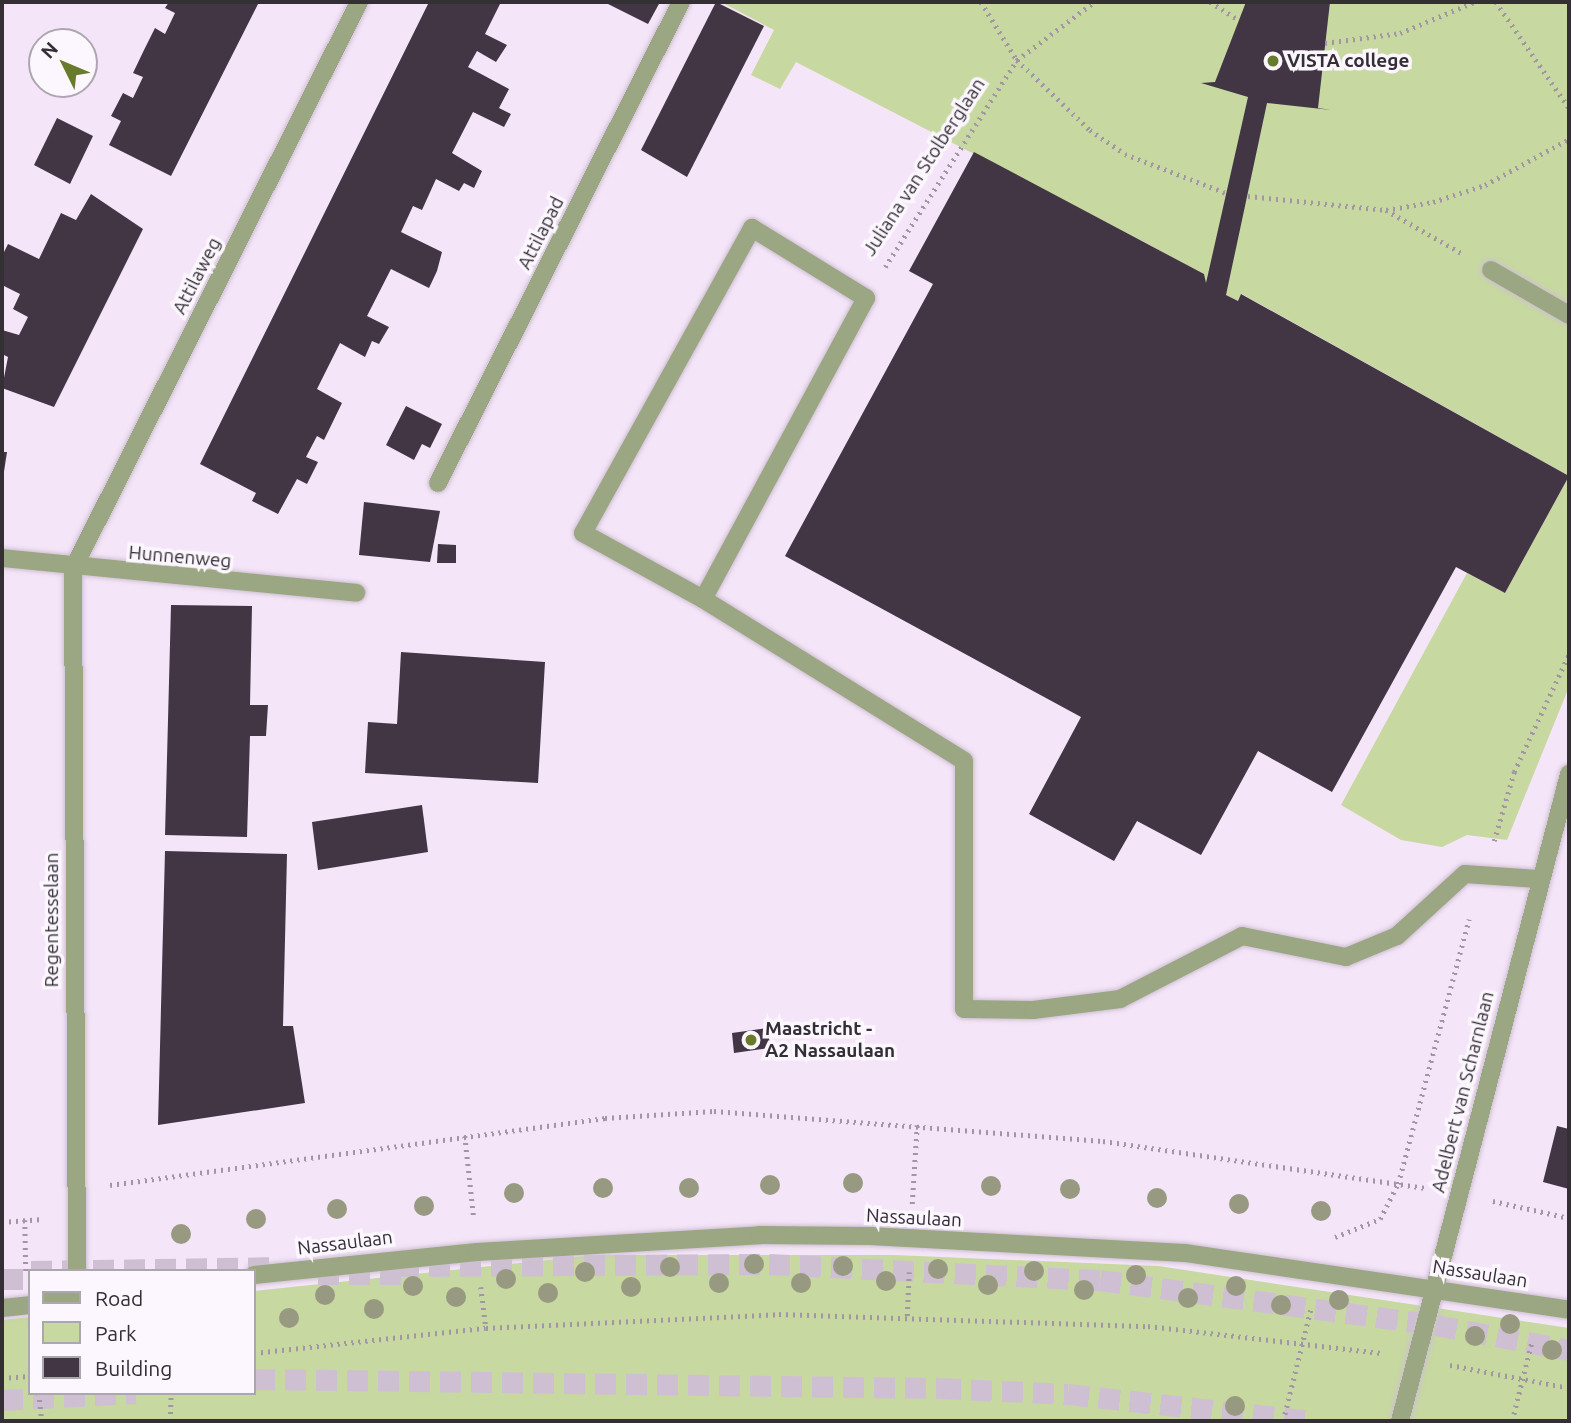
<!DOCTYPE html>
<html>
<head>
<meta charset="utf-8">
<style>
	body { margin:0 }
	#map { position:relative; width:1571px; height:1423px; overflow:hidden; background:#f5e5f9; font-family:Ubuntu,sans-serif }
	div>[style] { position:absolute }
	.green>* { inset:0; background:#c7d8a1 }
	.building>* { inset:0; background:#423645 }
	.highway-tunnel>* { height:21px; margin-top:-10.5px; transform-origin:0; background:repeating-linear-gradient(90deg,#cec0d2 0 21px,transparent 0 31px) }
	.path>* { height:4.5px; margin-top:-2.25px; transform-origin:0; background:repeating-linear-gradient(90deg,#a296a5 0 2px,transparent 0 7px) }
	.roads { filter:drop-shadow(0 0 2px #cec0d2) drop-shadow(0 0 2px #cec0d2) }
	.lane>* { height:18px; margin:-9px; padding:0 9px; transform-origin:9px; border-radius:9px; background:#9ba682 }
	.street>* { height:18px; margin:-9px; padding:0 9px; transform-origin:9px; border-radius:9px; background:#9ba682 }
	.trees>* { width:20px; height:20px; margin:-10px; border-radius:50%; background:#989981 }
	.dots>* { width:19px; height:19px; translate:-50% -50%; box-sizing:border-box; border:4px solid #fcf6fe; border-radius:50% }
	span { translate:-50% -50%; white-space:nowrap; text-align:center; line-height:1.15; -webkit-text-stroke:7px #fcf6fe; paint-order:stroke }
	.poi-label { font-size:19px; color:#342e35; font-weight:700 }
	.left { translate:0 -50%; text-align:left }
	.street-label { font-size:19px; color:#342e35 }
	.frame { position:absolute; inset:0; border:4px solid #342e35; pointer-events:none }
	.legend { position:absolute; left:28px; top:1269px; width:228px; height:126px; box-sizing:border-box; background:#fcf6fe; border:2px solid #aca6ae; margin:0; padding:9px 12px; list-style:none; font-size:21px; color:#342e35 }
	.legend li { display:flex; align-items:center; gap:14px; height:35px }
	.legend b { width:35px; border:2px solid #aca6ae }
	.north { position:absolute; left:28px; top:28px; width:70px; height:70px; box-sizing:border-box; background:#fcf6fe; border:2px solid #aca6ae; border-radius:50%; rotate:313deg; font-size:19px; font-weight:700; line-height:28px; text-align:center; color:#342e35 }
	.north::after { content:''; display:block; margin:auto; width:24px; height:32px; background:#687b2b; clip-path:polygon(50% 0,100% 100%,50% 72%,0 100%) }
</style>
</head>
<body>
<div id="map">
	<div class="green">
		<i style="clip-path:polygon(721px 2px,1569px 2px,1569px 687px,1507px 840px,1467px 835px,1442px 847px,1401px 840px,1341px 805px,1467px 573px,1505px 593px,1569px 476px,1242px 294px,1238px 301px,1226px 295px,1200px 280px,1203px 274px,1148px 244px,796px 62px,780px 89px,751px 75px,774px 30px)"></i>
		<i style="clip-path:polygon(595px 1255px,894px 1255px,1158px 1266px,1569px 1328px,1569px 1421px,2px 1421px,2px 1320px,30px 1317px,30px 1393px,254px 1393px,254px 1291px)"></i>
	</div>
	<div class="building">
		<i style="clip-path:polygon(169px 2px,259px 2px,171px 176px,109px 145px,121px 121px,111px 116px,123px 93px,133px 98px,143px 77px,133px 73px,144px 50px,155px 28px,165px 34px,175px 13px,165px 8px)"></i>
		<i style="clip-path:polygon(429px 2px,501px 2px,485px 34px,507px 45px,496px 62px,477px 51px,468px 67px,509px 89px,499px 108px,511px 114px,504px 127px,473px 112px,452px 153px,482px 171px,474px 188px,464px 183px,459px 191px,436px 179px,422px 210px,413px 206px,401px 232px,442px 252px,437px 271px,429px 288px,391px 269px,367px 316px,389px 327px,379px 344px,372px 341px,365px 357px,340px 343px,317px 389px,342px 403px,324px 440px,317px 436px,306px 457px,318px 462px,307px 484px,297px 479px,278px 514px,252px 501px,256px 493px,200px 464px)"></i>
		<i style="clip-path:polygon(604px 2px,660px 2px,648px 24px)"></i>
		<i style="clip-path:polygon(716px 2px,764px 26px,687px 177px,641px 150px)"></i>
		<i style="clip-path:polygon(1246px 2px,1330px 2px,1318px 108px,1331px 110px,1267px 103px,1226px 295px,1238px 301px,1241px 294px,1569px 476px,1505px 593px,1456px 567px,1332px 792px,1258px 751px,1201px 855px,1137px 821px,1114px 861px,1029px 814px,1081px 717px,785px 556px,933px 284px,909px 271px,974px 152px,1204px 274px,1206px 283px,1248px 97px,1201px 83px,1215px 82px)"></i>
		<i style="clip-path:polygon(57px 118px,93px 136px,70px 184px,34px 165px)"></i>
		<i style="clip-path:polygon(91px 194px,143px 229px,54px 407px,2px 388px,8px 357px,2px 354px,2px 330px,19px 335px,28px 317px,13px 309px,20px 294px,2px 285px,2px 256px,8px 244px,39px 259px,61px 213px,76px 220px)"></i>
		<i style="clip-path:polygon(406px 406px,442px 424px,430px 448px,422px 444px,414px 460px,386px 445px)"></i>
		<i style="clip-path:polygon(2px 452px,7px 452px,3px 478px,2px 478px)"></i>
		<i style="clip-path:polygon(364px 502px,440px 511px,430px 562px,359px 555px)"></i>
		<i style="clip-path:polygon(438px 544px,456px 545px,456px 563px,437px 563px)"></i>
		<i style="clip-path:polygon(171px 605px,252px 606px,250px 705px,268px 705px,266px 736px,250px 736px,247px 837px,165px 835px)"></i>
		<i style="clip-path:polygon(401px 652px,545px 662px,538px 783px,365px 773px,368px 722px,397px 724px)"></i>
		<i style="clip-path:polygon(422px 805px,428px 852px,318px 870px,312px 822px)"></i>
		<i style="clip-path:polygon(165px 851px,287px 854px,283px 1026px,293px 1026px,305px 1103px,158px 1125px)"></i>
		<i style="clip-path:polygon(768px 1028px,770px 1048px,734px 1053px,732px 1033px)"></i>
		<i style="clip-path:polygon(1557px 1126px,1569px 1129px,1569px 1189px,1543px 1182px)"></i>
	</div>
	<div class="highway-tunnel">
		<i style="left:398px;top:1266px;width:371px;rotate:-0.3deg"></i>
		<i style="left:769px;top:1264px;width:331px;rotate:2.8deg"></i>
		<i style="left:1100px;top:1280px;width:339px;rotate:7.6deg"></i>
		<i style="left:1436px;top:1325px;width:135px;rotate:10.6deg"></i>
		<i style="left:31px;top:1271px;width:247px;rotate:-0.9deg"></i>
		<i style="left:318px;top:1274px;width:93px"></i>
		<i style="left:2px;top:1279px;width:28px"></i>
		<i style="left:254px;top:1379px;width:686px;rotate:0.75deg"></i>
		<i style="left:940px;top:1388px;width:128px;rotate:2.7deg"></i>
		<i style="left:1068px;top:1394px;width:247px;rotate:6.3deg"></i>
		<i style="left:2px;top:1400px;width:134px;rotate:-3deg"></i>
	</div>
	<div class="path">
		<i style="left:981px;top:2px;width:68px;rotate:58.2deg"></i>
		<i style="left:1017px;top:60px;width:101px;rotate:43.8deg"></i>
		<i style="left:1090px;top:130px;width:42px;rotate:34.4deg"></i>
		<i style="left:1125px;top:154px;width:108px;rotate:21.1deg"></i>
		<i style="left:1210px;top:2px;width:34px;rotate:32deg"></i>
		<i style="left:1496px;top:2px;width:129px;rotate:55.4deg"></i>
		<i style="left:1325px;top:43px;width:76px;rotate:-7.6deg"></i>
		<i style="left:1400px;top:33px;width:80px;rotate:-22.7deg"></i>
		<i style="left:1248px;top:196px;width:139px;rotate:5.8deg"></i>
		<i style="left:1386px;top:210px;width:48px;rotate:-9.7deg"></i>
		<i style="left:1433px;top:202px;width:55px;rotate:-18.1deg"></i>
		<i style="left:1485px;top:185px;width:96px;rotate:-28.7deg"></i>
		<i style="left:1386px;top:210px;width:89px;rotate:29.7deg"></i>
		<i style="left:885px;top:267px;width:246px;rotate:-57.5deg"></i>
		<i style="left:1017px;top:60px;width:96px;rotate:-37deg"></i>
		<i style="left:1494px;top:841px;width:72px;rotate:-73.8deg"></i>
		<i style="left:1514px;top:772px;width:130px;rotate:-65deg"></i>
		<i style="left:465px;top:1136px;width:83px;rotate:83.8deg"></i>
		<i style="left:110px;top:1185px;width:500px;rotate:-7.7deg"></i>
		<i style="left:605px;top:1118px;width:109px;rotate:-3.7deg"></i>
		<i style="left:714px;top:1111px;width:390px;rotate:4.4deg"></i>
		<i style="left:1103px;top:1141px;width:326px;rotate:8.3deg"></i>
		<i style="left:1493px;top:1201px;width:78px;rotate:12.6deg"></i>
		<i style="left:912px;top:1204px;width:79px;rotate:-86.4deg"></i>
		<i style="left:25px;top:1220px;width:52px;rotate:88.9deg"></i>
		<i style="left:2px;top:1222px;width:41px;rotate:-4.2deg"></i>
		<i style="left:1335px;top:1237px;width:48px;rotate:-21.8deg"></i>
		<i style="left:1380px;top:1219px;width:39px;rotate:-63deg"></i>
		<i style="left:1398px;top:1184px;width:274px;rotate:-75deg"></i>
		<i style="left:481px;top:1287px;width:41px;rotate:83deg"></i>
		<i style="left:907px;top:1316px;width:44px;rotate:-87.4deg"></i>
		<i style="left:254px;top:1353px;width:233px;rotate:-6.2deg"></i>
		<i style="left:486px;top:1328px;width:293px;rotate:-2.7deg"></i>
		<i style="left:779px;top:1314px;width:369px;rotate:1.9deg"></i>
		<i style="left:1148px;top:1326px;width:237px;rotate:6.6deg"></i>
		<i style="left:1450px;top:1365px;width:121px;rotate:10.9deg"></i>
		<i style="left:2px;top:1378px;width:28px;rotate:-4deg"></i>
		<i style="left:39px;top:1393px;width:28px;rotate:84deg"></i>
		<i style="left:170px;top:1421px;width:28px;rotate:-88deg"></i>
		<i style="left:1283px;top:1421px;width:116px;rotate:-76.1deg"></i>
		<i style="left:1512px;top:1421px;width:82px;rotate:-76deg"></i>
	</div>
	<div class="roads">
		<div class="lane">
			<i style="left:438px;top:483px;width:539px;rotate:-63.2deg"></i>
			<i style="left:703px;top:599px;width:137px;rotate:-151.2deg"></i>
			<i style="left:583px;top:533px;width:349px;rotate:-61deg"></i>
			<i style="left:752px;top:228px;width:134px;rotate:31.6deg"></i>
			<i style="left:866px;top:298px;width:342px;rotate:118.4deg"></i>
			<i style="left:703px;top:599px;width:307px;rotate:31.8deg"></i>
			<i style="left:964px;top:761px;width:248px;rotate:90deg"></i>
			<i style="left:964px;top:1009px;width:69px;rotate:0.8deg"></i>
			<i style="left:1033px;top:1010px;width:88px;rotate:-7.2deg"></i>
			<i style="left:1120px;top:999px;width:137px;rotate:-27.3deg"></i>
			<i style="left:1242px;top:936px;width:106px;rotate:11.4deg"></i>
			<i style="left:1346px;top:957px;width:55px;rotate:-22.4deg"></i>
			<i style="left:1397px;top:936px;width:92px;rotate:-42.4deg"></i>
			<i style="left:1465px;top:874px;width:73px;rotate:3.9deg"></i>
		</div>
		<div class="street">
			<i style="left:1491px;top:270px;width:90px;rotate:30deg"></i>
			<i style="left:2px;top:558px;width:356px;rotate:5.6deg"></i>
			<i style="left:77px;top:1271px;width:702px;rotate:-90.33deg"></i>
			<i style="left:73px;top:569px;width:635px;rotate:-63.23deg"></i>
			<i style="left:254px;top:1275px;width:224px;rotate:-5.9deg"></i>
			<i style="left:477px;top:1252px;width:284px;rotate:-3.4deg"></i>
			<i style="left:760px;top:1235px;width:110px;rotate:0.5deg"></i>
			<i style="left:870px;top:1236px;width:315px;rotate:3.1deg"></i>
			<i style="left:1185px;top:1253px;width:388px;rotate:8.4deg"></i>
			<i style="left:2px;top:1308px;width:28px;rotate:-6deg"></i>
			<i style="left:1400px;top:1421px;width:669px;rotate:-75.36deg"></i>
		</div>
	</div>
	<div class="trees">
		<i style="left:853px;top:1183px"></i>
		<i style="left:770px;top:1185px"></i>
		<i style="left:991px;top:1186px"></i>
		<i style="left:603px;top:1188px"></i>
		<i style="left:689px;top:1188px"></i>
		<i style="left:1070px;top:1189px"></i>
		<i style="left:514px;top:1193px"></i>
		<i style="left:1157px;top:1198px"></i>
		<i style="left:1239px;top:1204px"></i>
		<i style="left:424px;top:1206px"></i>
		<i style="left:337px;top:1209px"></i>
		<i style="left:1321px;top:1211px"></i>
		<i style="left:256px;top:1219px"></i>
		<i style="left:181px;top:1234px"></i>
		<i style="left:754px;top:1264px"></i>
		<i style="left:843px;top:1266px"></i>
		<i style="left:670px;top:1267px"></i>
		<i style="left:938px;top:1269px"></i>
		<i style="left:1034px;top:1271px"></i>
		<i style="left:585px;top:1272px"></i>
		<i style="left:1136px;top:1275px"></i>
		<i style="left:506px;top:1279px"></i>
		<i style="left:886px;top:1281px"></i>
		<i style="left:719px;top:1283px"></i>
		<i style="left:801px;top:1283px"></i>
		<i style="left:988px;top:1285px"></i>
		<i style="left:413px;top:1286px"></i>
		<i style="left:1236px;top:1286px"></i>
		<i style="left:631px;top:1287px"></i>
		<i style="left:1084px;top:1290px"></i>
		<i style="left:548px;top:1293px"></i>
		<i style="left:325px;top:1295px"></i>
		<i style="left:456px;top:1297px"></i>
		<i style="left:1188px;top:1298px"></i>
		<i style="left:1339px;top:1300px"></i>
		<i style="left:1281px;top:1305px"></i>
		<i style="left:374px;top:1309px"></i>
		<i style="left:289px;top:1318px"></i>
		<i style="left:1510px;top:1324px"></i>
		<i style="left:1475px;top:1336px"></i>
		<i style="left:1552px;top:1350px"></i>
		<i style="left:1235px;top:1406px"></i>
	</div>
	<div class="dots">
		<i style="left:1273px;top:61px;background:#687b2b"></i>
		<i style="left:751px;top:1040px;background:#687b2b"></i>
	</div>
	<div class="poi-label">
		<span class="left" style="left:1287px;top:61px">VISTA college</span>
		<span class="left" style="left:765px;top:1040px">Maastricht -<br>A2 Nassaulaan</span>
	</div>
	<div class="street-label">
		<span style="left:924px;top:167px;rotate:-57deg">Juliana van Stolberglaan</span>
		<span style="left:541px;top:233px;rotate:-63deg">Attilapad</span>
		<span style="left:197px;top:276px;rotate:-63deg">Attilaweg</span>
		<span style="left:180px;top:557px;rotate:5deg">Hunnenweg</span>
		<span style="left:52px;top:920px;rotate:-90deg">Regentesselaan</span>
		<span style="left:1463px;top:1092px;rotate:-76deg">Adelbert van Scharnlaan</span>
		<span style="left:914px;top:1218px;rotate:3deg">Nassaulaan</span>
		<span style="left:345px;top:1243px;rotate:-7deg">Nassaulaan</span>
		<span style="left:1480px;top:1274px;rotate:9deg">Nassaulaan</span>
	</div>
	<div class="frame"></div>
	<ul class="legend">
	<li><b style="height:9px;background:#9ba682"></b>Road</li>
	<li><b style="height:19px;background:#c7d8a1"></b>Park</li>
	<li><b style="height:19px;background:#423645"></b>Building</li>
	</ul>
	<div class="north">N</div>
</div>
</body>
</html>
